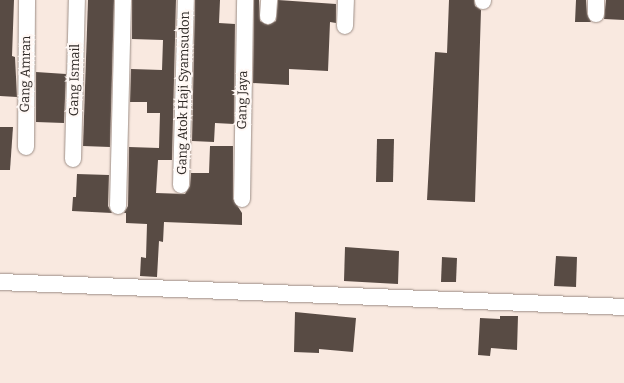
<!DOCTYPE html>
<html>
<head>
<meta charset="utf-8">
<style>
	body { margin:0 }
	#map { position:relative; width:624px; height:383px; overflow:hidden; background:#f9e9e0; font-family:Bitter,serif }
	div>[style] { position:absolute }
	.building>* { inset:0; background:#584b44 }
	.roads { filter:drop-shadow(0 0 1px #9d8e86) drop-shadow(0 0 1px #9d8e86) }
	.minor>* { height:16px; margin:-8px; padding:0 8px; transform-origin:8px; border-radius:8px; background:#fff }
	span { translate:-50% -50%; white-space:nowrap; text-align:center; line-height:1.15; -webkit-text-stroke:4px #fff8f5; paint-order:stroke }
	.street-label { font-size:13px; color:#2f2926 }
</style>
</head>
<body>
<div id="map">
	<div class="building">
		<i style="clip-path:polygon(0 0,14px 0,12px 56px,15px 57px,17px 97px,0 96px)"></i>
		<i style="clip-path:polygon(88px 0,114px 0,110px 147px,83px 146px)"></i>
		<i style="clip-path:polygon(132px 0,176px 0,172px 160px,158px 160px,156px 193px,185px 194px,190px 186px,191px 173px,209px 173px,210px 146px,233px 146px,233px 199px,242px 213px,242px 225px,164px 222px,163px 242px,159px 241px,157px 277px,140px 276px,141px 257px,146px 258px,147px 224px,126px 223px,126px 213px,124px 213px,128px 206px,129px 147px,159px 148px,160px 113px,147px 113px,147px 102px,130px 102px,131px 69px,162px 70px,163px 40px,132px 39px)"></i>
		<i style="clip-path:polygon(195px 0,220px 0,219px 23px,235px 24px,234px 124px,215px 123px,214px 142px,192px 141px)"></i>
		<i style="clip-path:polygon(254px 0,259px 0,260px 21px,268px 25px,276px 21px,278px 0,336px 4px,336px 23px,330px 22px,328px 71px,289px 69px,289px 85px,253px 83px)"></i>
		<i style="clip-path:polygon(449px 0,474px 0,475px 6px,481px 10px,475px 202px,427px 200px,435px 52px,447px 53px)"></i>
		<i style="clip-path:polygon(576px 0,586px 0,587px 14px,591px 22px,575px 22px)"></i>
		<i style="clip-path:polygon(606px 0,624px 0,624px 20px,604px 19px)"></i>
		<i style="clip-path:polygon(36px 72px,66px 74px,64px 123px,36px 122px)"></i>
		<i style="clip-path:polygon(0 127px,13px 127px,10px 170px,0 170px)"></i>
		<i style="clip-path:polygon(377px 139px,394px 139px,393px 182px,376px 182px)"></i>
		<i style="clip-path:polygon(77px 174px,109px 175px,108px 206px,112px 213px,72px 211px,73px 197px,76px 197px)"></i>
		<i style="clip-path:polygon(345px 247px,399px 251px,398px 284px,344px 281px)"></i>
		<i style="clip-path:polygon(556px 256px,577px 257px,576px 287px,554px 286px)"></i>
		<i style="clip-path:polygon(442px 257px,457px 258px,456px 282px,441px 282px)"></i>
		<i style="clip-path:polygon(295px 312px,356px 318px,353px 352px,319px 349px,319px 353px,294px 352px)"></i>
		<i style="clip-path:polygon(500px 316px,518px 316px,517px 350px,491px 348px,490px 356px,478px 355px,480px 318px,500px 319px)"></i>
	</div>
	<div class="roads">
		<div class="minor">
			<i style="left:483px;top:1px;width:1px;rotate:-90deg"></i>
			<i style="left:596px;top:14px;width:14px;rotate:-90deg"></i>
			<i style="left:268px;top:16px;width:16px;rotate:-86deg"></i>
			<i style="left:345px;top:26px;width:26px;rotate:-88deg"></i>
			<i style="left:26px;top:147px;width:147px;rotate:-89.6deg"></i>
			<i style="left:73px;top:159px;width:159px;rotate:-88.6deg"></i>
			<i style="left:181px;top:185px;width:185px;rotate:-88.5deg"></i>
			<i style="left:242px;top:199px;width:199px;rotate:-89.1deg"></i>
			<i style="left:118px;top:206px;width:206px;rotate:-88.6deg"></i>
			<i style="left:0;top:282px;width:625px;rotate:2.29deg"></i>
		</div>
	</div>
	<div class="street-label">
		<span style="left:26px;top:74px;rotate:-89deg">Gang Amran</span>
		<span style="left:75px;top:80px;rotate:-89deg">Gang Ismail</span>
		<span style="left:184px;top:93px;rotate:-89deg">Gang Atok Haji Syamsudon</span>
		<span style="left:243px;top:100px;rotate:-89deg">Gang Jaya</span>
	</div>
</div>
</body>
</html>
